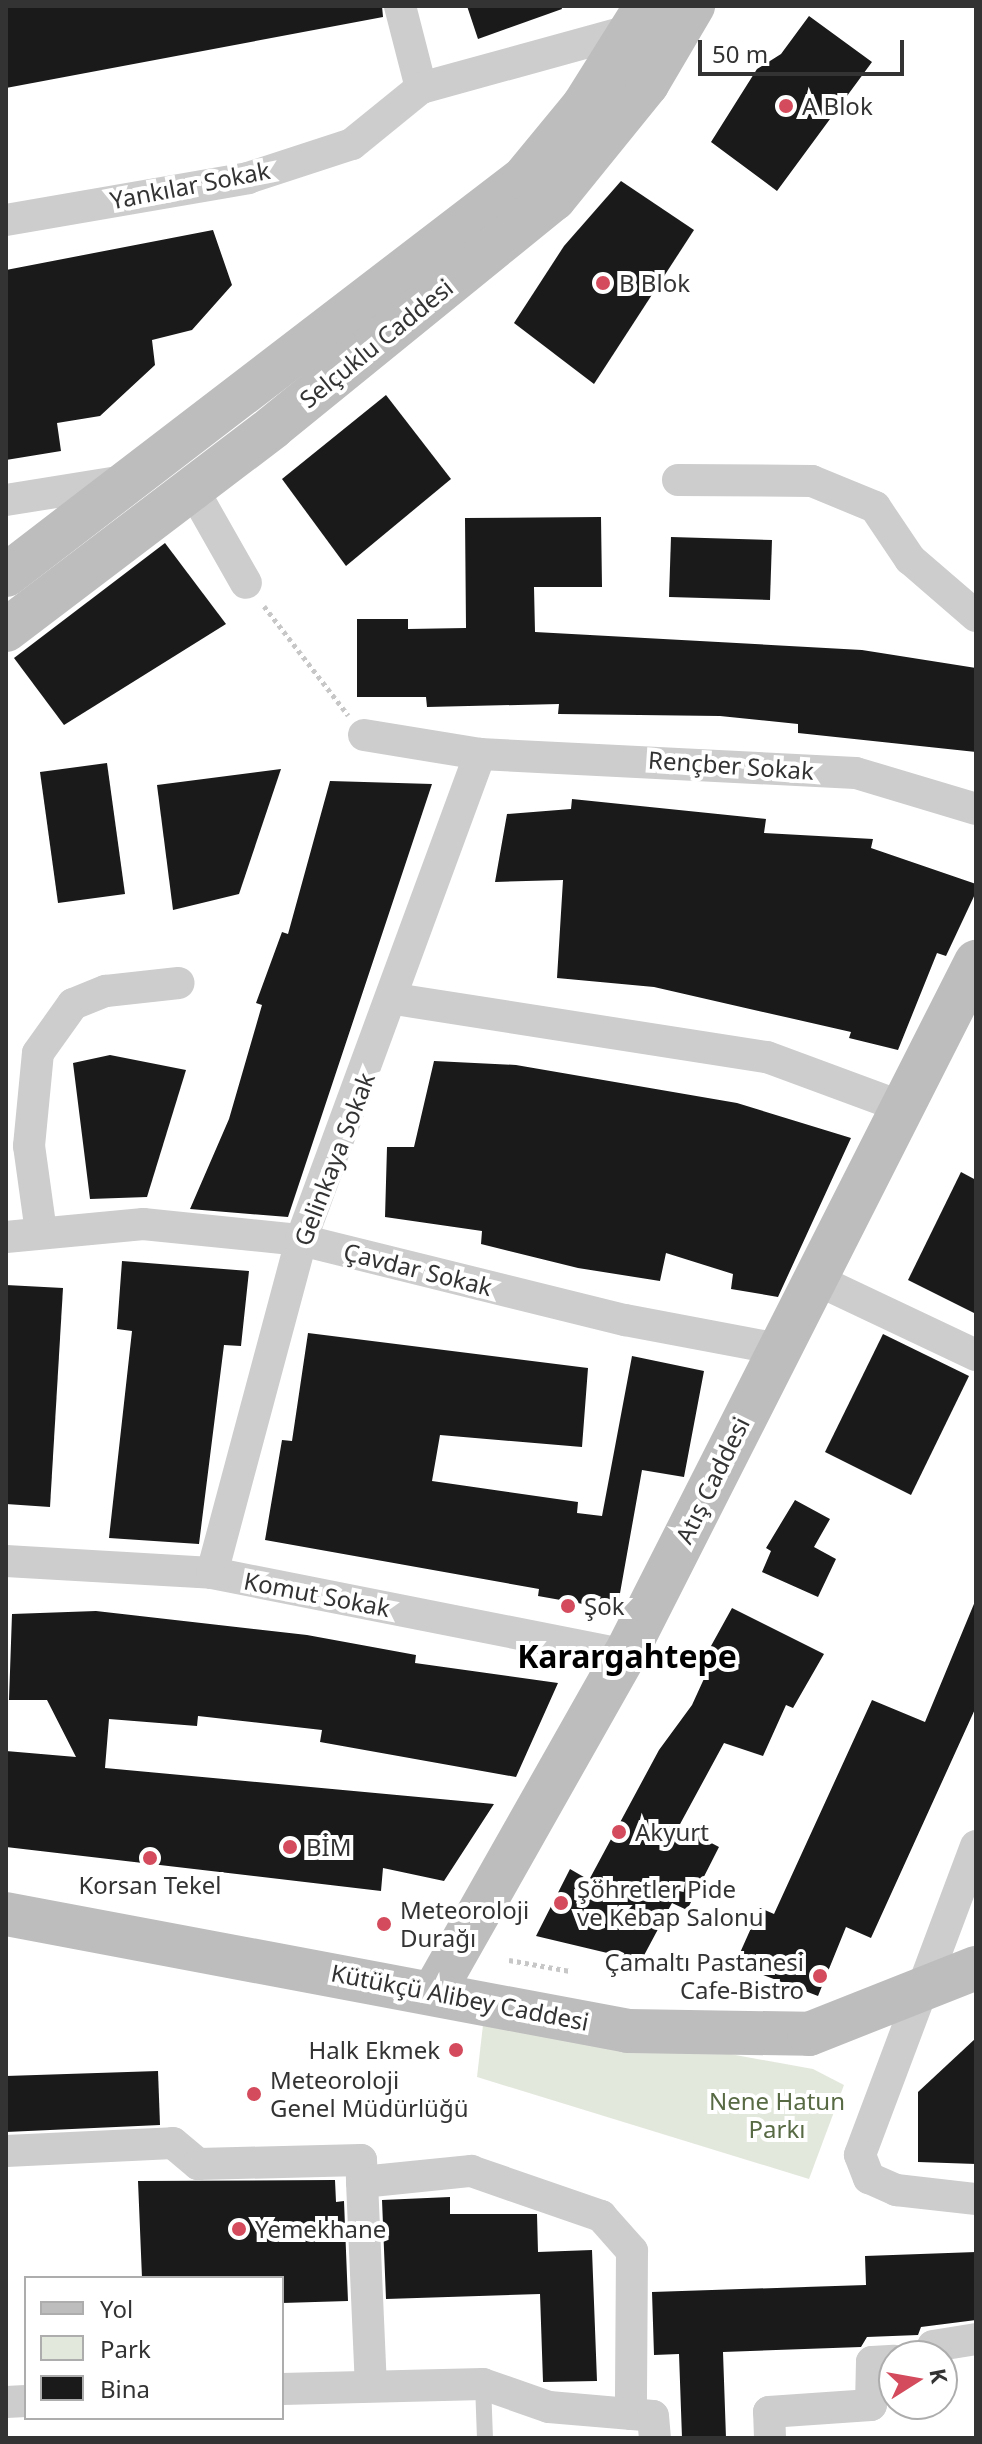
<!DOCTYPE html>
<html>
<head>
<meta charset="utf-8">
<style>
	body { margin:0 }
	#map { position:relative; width:982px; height:2444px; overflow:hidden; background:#fff; font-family:"Noto Sans",sans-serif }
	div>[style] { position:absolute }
	.green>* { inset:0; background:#e3e8dd }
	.building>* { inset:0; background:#1a1a1a }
	.path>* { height:5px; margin-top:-2.5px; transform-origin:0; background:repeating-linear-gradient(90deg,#c7c7c7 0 4px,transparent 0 8px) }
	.lane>* { height:16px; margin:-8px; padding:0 8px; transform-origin:8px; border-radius:8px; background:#cdcdcd }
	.street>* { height:32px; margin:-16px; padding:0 16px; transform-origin:16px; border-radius:16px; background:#cdcdcd }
	.secondary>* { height:44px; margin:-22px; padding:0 22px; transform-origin:22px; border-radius:22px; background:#bdbdbd }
	.dots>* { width:22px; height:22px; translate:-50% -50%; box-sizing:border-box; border:4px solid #fff; border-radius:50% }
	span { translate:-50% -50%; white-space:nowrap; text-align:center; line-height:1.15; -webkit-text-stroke:8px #fff; paint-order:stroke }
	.poi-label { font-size:24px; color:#333 }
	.left { translate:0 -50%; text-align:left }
	.right { translate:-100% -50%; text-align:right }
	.street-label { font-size:24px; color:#333 }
	.park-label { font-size:24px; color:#586a44 }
	.district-label { font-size:32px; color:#000; font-weight:700 }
	.frame { position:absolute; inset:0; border:8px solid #333; pointer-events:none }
	.legend { position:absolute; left:24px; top:2276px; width:260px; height:144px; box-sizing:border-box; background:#fff; border:2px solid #adadad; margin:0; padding:10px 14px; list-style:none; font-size:24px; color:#333 }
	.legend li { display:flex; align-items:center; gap:16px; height:40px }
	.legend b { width:40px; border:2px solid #adadad }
	.north { position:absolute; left:878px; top:2340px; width:80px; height:80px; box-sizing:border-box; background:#fff; border:2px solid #adadad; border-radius:50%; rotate:79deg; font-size:22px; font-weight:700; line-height:32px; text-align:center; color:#333 }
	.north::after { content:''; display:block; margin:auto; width:28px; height:36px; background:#d34b5c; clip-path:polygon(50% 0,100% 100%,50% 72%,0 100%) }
	.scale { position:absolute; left:698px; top:40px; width:206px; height:36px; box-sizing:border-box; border:4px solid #333; border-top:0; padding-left:10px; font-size:24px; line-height:28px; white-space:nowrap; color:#333; -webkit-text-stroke:6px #fff; paint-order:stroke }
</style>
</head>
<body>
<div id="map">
	<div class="green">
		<i style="clip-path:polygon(483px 2025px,719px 2052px,813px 2069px,844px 2085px,809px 2179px,477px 2077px)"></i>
	</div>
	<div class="building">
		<i style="clip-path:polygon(6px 6px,382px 6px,383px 17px,6px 88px)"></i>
		<i style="clip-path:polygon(467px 6px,561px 6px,562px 9px,478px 39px)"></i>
		<i style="clip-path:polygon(809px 16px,872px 62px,777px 191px,711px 142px,757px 69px,781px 54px)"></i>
		<i style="clip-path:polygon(621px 181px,694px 230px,594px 384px,514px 323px,564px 246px)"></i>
		<i style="clip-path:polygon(213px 230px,232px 285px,192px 330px,152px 340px,155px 365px,100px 416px,57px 423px,61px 451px,6px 460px,6px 270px)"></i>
		<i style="clip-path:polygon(386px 395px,451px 479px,346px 566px,282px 479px)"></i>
		<i style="clip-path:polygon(601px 517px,602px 587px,534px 587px,535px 632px,862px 650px,976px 668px,976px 752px,798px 733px,798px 724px,720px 716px,558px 714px,559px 704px,427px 707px,426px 697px,357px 697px,357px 619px,408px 619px,408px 629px,466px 628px,465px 518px)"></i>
		<i style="clip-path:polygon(671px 537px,772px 540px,770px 600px,669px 597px)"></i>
		<i style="clip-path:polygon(165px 543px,226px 624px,64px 725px,14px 658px)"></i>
		<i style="clip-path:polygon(107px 763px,125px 894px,58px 903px,40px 772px)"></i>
		<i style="clip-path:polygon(281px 769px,239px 894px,173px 910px,157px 785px)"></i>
		<i style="clip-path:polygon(330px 781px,432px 784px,288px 1217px,190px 1209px,229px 1119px,262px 1005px,256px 1003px,282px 932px,288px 934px)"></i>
		<i style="clip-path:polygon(572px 799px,766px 819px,764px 833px,873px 839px,871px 848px,976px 884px,976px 892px,946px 956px,937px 953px,898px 1050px,849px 1038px,851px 1032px,654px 987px,557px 978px,563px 880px,495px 882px,507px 814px,571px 809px)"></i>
		<i style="clip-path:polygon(110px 1055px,186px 1070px,147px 1197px,90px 1199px,73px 1063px)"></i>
		<i style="clip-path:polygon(434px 1061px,516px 1065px,737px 1103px,851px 1138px,778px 1297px,731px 1289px,733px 1274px,666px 1253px,660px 1281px,578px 1268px,481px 1244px,482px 1231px,385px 1217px,387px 1147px,414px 1147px)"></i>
		<i style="clip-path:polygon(961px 1172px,976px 1180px,976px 1314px,908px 1280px)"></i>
		<i style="clip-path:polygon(122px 1261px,249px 1271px,241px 1346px,224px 1345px,199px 1544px,109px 1538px,132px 1331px,117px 1329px)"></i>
		<i style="clip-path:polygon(6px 1285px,63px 1288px,50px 1507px,6px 1504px)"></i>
		<i style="clip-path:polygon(308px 1333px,588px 1368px,582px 1447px,440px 1435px,432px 1481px,578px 1502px,577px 1513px,602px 1516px,632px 1356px,704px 1371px,684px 1477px,642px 1470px,617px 1610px,538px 1596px,539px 1589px,265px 1540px,282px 1440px,292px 1441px)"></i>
		<i style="clip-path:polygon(883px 1334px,969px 1376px,911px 1495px,825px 1452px)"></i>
		<i style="clip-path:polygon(795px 1500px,830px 1519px,814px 1547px,836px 1559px,818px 1597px,762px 1572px,771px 1551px,766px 1548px)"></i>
		<i style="clip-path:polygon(976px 1599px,976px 1707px,871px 1938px,846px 1927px,818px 1996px,735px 1964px,760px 1908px,774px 1914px,872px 1700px,925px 1722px)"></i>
		<i style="clip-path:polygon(732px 1608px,824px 1654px,793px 1708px,786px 1705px,763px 1756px,724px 1743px,679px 1826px,719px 1847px,687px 1910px,672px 1903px,641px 1961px,536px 1936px,570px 1869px,589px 1880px,659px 1750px,692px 1705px,713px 1659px,706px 1655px)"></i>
		<i style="clip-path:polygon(96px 1611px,307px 1635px,416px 1655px,415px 1663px,558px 1683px,516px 1777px,320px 1742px,322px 1730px,198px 1716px,197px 1726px,109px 1719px,105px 1768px,494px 1804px,444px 1881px,383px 1868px,381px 1891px,6px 1847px,6px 1751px,76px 1757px,47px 1700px,9px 1700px,12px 1614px)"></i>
		<i style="clip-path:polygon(976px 2038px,976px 2164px,918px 2162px,918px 2092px)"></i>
		<i style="clip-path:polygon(158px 2071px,160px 2125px,6px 2132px,6px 2076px)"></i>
		<i style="clip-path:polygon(335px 2180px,336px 2202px,344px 2201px,348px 2301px,282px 2303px,282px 2278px,142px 2278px,138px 2181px)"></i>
		<i style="clip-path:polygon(450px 2197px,450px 2214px,537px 2214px,538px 2252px,592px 2250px,597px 2381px,543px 2382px,540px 2294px,386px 2299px,382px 2200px)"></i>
		<i style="clip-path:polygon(976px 2252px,976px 2320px,921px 2327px,918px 2335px,867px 2337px,861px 2347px,723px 2352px,726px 2438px,682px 2438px,679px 2354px,654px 2355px,652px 2292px,866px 2285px,865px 2256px)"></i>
	</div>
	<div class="path">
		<i style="left:264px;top:606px;width:138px;rotate:52.4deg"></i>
		<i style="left:509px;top:1960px;width:62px;rotate:10.2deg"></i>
	</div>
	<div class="lane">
		<i style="left:483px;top:2384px;width:54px;rotate:87.9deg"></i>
	</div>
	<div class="street">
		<i style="left:400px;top:6px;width:85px;rotate:75.6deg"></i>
		<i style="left:6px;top:220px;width:246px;rotate:-9.8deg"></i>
		<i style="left:248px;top:178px;width:109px;rotate:-18.1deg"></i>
		<i style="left:352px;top:144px;width:89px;rotate:-39.1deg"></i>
		<i style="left:421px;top:88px;width:219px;rotate:-15.4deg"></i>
		<i style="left:678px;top:480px;width:134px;rotate:0.4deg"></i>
		<i style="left:812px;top:481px;width:68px;rotate:22.4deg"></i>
		<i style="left:875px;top:507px;width:63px;rotate:56.1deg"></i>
		<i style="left:910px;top:559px;width:87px;rotate:40.8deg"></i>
		<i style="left:192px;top:488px;width:109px;rotate:60.4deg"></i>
		<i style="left:6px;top:500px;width:121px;rotate:-9.1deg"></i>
		<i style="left:364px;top:735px;width:118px;rotate:9.3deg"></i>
		<i style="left:480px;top:754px;width:376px;rotate:2.9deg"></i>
		<i style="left:856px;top:773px;width:125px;rotate:16.7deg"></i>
		<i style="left:395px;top:999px;width:376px;rotate:8.9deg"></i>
		<i style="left:767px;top:1057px;width:147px;rotate:20.3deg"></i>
		<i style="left:41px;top:1232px;width:87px;rotate:-97.9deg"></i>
		<i style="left:29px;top:1146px;width:93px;rotate:-84.5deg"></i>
		<i style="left:38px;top:1053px;width:60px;rotate:-54.5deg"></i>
		<i style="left:73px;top:1004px;width:35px;rotate:-22deg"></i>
		<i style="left:106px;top:991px;width:73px;rotate:-6.3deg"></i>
		<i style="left:6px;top:1237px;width:138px;rotate:-5.4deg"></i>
		<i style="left:143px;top:1224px;width:159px;rotate:5.8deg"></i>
		<i style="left:301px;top:1240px;width:334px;rotate:13.9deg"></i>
		<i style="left:625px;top:1320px;width:156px;rotate:10.7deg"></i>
		<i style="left:813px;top:1278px;width:180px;rotate:25.3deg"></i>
		<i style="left:6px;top:1561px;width:206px;rotate:3.3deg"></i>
		<i style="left:212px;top:1573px;width:421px;rotate:11.2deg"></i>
		<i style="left:212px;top:1573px;width:345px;rotate:-75deg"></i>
		<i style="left:301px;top:1240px;width:518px;rotate:-69.78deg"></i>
		<i style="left:976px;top:1846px;width:330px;rotate:110.6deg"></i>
		<i style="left:860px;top:2155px;width:25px;rotate:69deg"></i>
		<i style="left:869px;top:2178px;width:30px;rotate:24deg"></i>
		<i style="left:896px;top:2190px;width:81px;rotate:6.4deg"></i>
		<i style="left:6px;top:2151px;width:167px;rotate:-2.7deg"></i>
		<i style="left:173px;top:2143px;width:33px;rotate:40deg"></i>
		<i style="left:198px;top:2164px;width:163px;rotate:-1.4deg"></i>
		<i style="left:361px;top:2160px;width:22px;rotate:87deg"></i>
		<i style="left:362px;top:2182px;width:110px;rotate:-5.8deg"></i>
		<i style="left:471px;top:2171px;width:138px;rotate:19.1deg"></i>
		<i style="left:601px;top:2216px;width:47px;rotate:48.5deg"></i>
		<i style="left:632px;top:2251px;width:163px;rotate:90.4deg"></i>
		<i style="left:362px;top:2182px;width:203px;rotate:87.5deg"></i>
		<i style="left:931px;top:2356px;width:10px;rotate:-79deg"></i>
		<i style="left:933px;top:2346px;width:44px;rotate:-9.2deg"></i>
		<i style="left:282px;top:2389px;width:201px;rotate:-1.4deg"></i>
		<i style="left:483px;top:2384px;width:70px;rotate:19.2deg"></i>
		<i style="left:549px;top:2407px;width:104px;rotate:4.9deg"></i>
		<i style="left:653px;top:2416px;width:22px;rotate:85deg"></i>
		<i style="left:6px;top:2402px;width:20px;rotate:-3deg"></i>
		<i style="left:770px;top:2438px;width:26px;rotate:-92deg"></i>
		<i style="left:769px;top:2412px;width:102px;rotate:-3.9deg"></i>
		<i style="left:871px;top:2405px;width:43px;rotate:-88.7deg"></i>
		<i style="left:872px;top:2362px;width:22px;rotate:-3deg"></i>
	</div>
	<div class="secondary">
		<i style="left:6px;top:575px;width:653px;rotate:-37.47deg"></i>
		<i style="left:524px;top:178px;width:94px;rotate:-50.6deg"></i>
		<i style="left:584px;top:105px;width:117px;rotate:-57.9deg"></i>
		<i style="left:6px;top:630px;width:335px;rotate:-37.2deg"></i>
		<i style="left:273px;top:427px;width:362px;rotate:-39.1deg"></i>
		<i style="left:554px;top:199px;width:148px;rotate:-51deg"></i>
		<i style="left:647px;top:84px;width:91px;rotate:-59.5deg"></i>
		<i style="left:6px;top:1914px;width:633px;rotate:10.65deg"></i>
		<i style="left:628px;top:2031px;width:181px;rotate:0.9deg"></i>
		<i style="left:809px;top:2034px;width:180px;rotate:-21.6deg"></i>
		<i style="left:434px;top:1992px;width:387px;rotate:-60.5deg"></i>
		<i style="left:625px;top:1655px;width:777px;rotate:-63.14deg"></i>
	</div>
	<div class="dots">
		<i style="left:786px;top:106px;background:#d34b5c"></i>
		<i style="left:603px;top:283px;background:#d34b5c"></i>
		<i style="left:568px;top:1606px;background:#d34b5c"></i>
		<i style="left:619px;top:1832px;background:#d34b5c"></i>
		<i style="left:290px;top:1847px;background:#d34b5c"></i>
		<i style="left:150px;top:1858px;background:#d34b5c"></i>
		<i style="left:561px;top:1903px;background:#d34b5c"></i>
		<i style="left:384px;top:1924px;background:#d34b5c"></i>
		<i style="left:820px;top:1976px;background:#d34b5c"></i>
		<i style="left:456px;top:2050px;background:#d34b5c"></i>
		<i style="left:254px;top:2094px;background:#d34b5c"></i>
		<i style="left:239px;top:2229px;background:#d34b5c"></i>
	</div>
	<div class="poi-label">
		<span class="left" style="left:802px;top:106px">A Blok</span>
		<span class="left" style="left:619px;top:283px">B Blok</span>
		<span class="left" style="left:584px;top:1606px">Şok</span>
		<span class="left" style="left:635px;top:1832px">Akyurt</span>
		<span class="left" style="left:306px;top:1847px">BİM</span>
		<span style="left:150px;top:1885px">Korsan Tekel</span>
		<span class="left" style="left:577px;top:1903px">Şöhretler Pide<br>ve Kebap Salonu</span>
		<span class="left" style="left:400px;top:1924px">Meteoroloji<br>Durağı</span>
		<span class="right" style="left:804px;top:1976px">Çamaltı Pastanesi<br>Cafe-Bistro</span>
		<span class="right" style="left:440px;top:2050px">Halk Ekmek</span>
		<span class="left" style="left:270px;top:2094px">Meteoroloji<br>Genel Müdürlüğü</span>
		<span class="left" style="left:255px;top:2229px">Yemekhane</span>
	</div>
	<div class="street-label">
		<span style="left:190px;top:185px;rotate:-11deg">Yankılar Sokak</span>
		<span style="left:376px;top:343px;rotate:-39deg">Selçuklu Caddesi</span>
		<span style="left:731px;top:765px;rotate:4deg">Rençber Sokak</span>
		<span style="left:334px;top:1159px;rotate:-69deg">Gelinkaya Sokak</span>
		<span style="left:418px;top:1269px;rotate:14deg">Çavdar Sokak</span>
		<span style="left:712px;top:1480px;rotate:-64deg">Atış Caddesi</span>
		<span style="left:317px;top:1594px;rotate:11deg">Komut Sokak</span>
		<span style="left:460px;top:1997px;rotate:11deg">Kütükçü Alibey Caddesi</span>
	</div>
	<div class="park-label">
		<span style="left:777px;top:2115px">Nene Hatun<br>Parkı</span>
	</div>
	<div class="district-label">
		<span style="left:627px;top:1656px">Karargahtepe</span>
	</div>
	<div class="frame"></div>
	<ul class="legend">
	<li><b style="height:10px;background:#bdbdbd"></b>Yol</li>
	<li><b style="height:22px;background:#e3e8dd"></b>Park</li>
	<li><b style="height:22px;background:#1a1a1a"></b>Bina</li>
	</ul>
	<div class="north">K</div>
	<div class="scale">50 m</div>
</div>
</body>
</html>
